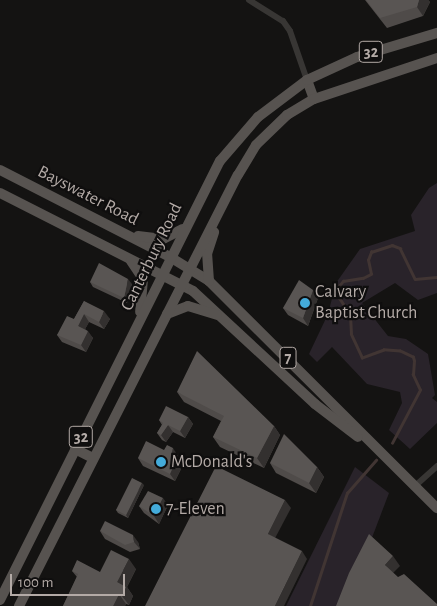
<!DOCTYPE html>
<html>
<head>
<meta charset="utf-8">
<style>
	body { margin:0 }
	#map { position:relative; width:437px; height:606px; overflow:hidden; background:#141312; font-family:"Alegreya Sans",sans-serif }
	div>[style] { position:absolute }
	.green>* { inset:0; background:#29232a }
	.stream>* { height:2.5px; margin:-1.25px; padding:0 1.25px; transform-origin:1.25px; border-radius:1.25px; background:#413533 }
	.minor>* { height:6px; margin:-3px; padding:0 3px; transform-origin:3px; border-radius:3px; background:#383634 }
	.primary>* { height:10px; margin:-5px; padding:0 5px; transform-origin:5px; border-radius:5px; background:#575350 }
	.wall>* { inset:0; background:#4f4b49 }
	.shaded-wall>* { inset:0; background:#33302f }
	.building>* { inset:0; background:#595553 }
	.dots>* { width:14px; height:14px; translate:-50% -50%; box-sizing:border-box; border:2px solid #0f0e0e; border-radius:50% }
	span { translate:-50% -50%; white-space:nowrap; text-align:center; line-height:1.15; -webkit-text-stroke:4.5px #0f0e0e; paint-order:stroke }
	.shield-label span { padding:1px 4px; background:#0f0e0e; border:1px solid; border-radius:4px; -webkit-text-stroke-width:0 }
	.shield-label { font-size:16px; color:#b3aaa6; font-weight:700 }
	.street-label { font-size:18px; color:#b3aaa6 }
	.poi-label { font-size:18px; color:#b3aaa6 }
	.left { translate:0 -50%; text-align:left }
	.scale { position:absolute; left:10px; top:574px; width:115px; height:22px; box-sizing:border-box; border:2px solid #b3aaa6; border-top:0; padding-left:6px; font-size:15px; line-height:18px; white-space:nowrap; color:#b3aaa6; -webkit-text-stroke:4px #0f0e0e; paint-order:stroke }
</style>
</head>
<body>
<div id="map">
	<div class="green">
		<i style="clip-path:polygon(437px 183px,437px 293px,418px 300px,395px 283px,362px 303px,388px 336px,406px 339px,428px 354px,435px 395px,432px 398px,437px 402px,437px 423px,410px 449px,389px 430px,402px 403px,400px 392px,367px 384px,332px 347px,317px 362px,309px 354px,328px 314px,336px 283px,360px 249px,415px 231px,411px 215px,429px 188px)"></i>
		<i style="clip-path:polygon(355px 467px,389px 493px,346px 606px,286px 606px)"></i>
	</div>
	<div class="stream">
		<i style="left:392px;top:443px;width:60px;rotate:-62.2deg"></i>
		<i style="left:420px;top:390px;width:17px;rotate:-115deg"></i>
		<i style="left:413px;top:375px;width:14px;rotate:-86deg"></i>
		<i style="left:414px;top:361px;width:4px;rotate:-104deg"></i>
		<i style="left:413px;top:357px;width:14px;rotate:-155deg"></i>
		<i style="left:400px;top:351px;width:16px;rotate:-176deg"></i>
		<i style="left:384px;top:350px;width:23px;rotate:160deg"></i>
		<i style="left:362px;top:358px;width:26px;rotate:-115deg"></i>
		<i style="left:351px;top:334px;width:19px;rotate:-93deg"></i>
		<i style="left:350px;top:315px;width:20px;rotate:-123deg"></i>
		<i style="left:339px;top:298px;width:11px;rotate:-95deg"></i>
		<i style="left:338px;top:287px;width:8px;rotate:-50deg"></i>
		<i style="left:343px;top:281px;width:20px;rotate:-9deg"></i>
		<i style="left:363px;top:278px;width:9px;rotate:-27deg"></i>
		<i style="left:371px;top:274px;width:14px;rotate:-102deg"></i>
		<i style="left:368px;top:260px;width:9px;rotate:-69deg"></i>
		<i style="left:371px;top:252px;width:22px;rotate:-18deg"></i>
		<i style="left:392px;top:245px;width:9px;rotate:21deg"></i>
		<i style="left:400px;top:248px;width:34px;rotate:64deg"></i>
		<i style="left:415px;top:279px;width:22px;rotate:-5deg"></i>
		<i style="left:310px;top:606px;width:119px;rotate:-71.9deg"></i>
		<i style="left:347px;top:493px;width:44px;rotate:-48.7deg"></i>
	</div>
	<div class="minor">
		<i style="left:249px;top:0;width:40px;rotate:32deg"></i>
		<i style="left:283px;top:21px;width:12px;rotate:55deg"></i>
		<i style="left:290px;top:31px;width:52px;rotate:70.9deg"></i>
		<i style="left:415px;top:486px;width:30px;rotate:-42deg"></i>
	</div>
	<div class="primary">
		<i style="left:307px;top:80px;width:20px;rotate:70deg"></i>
		<i style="left:0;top:170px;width:191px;rotate:27.1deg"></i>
		<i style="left:170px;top:257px;width:46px;rotate:31.6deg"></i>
		<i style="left:209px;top:281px;width:322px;rotate:44.9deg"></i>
		<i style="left:0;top:193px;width:216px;rotate:26.9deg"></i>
		<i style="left:193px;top:291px;width:166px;rotate:42.8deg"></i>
		<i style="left:315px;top:404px;width:54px;rotate:37.5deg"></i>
		<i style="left:138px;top:236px;width:25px;rotate:7deg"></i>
		<i style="left:163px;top:239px;width:22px;rotate:-27deg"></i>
		<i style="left:131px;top:261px;width:22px;rotate:56deg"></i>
		<i style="left:143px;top:279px;width:33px;rotate:95deg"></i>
		<i style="left:209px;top:281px;width:27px;rotate:-94deg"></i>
		<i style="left:207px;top:254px;width:23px;rotate:-72deg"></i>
		<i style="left:167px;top:314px;width:22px;rotate:-21deg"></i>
		<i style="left:188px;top:306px;width:30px;rotate:17deg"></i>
		<i style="left:75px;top:449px;width:20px;rotate:27deg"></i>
		<i style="left:0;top:600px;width:491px;rotate:-63.4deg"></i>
		<i style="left:220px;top:161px;width:58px;rotate:-49.2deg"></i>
		<i style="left:258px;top:117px;width:61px;rotate:-37.1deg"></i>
		<i style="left:307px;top:80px;width:55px;rotate:-24.7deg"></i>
		<i style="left:357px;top:57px;width:84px;rotate:-16.7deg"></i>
		<i style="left:19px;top:606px;width:483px;rotate:-63.1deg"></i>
		<i style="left:238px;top:175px;width:35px;rotate:-59deg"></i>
		<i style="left:256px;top:145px;width:43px;rotate:-44.1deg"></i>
		<i style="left:287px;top:115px;width:31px;rotate:-31deg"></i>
		<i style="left:314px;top:99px;width:130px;rotate:-18.4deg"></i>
	</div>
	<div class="wall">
		<i style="clip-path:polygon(365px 0,428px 0,430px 2px,423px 16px,387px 28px)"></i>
		<i style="clip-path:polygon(90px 282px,132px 284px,127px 303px,93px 287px)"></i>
		<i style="clip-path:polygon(313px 290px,318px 298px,308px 326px,288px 315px,283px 308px)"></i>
		<i style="clip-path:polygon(84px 301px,110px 319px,104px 329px,89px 322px,85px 329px,93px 338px,86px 352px,62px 342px,57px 335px,74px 319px)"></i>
		<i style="clip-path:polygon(177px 392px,274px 426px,280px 435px,264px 468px,220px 447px,213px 437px,221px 421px,184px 402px)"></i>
		<i style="clip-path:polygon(188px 417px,193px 424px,185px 438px,173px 432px,166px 442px,162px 440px,157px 433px,162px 425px,159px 420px)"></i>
		<i style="clip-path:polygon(164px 450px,178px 456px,177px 462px,181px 469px,175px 481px,143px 466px,138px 458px)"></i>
		<i style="clip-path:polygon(270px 463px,317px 467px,324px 477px,316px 493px,276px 473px)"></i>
		<i style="clip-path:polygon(144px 485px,128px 518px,118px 513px,116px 510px)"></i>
		<i style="clip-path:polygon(168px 505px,159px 524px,144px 513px,139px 506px)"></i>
		<i style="clip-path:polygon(100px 531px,138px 542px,140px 549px,130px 552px,105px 539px)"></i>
		<i style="clip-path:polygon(136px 569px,127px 587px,133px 596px,129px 605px,126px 604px,125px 606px,63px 606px,77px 577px,72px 571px,100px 572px)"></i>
	</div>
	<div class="shaded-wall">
		<i style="clip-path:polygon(419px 0,428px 0,430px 2px,423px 16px,417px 7px)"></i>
		<i style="clip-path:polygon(128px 279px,132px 284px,127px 303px,124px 298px)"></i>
		<i style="clip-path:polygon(313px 290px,318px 298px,308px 326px,303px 318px)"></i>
		<i style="clip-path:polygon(104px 311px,110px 319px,104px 329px,99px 322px)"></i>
		<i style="clip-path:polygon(84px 314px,89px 322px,83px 333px,78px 326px)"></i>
		<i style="clip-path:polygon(88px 331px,93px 338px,86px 352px,81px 345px)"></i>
		<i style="clip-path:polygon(188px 417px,193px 424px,185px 438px,180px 431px)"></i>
		<i style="clip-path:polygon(168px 425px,173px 432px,166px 442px,161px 435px)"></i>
		<i style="clip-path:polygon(274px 426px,280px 435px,264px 468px,257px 458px)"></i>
		<i style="clip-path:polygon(173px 448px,178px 456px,177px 462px,181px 469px,175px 481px,170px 474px,171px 459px)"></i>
		<i style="clip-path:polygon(317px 467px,324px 477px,316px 493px,309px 483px)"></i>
		<i style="clip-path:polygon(142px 483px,144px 485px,128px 518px,126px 515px)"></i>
		<i style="clip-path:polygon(163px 498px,168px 505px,159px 524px,154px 516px)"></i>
		<i style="clip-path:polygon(285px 500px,291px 508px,273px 542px,268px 534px)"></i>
		<i style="clip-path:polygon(133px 535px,138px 542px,140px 549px,134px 542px)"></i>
		<i style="clip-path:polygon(302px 551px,307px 559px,284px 606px,275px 606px)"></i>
		<i style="clip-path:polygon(393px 556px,400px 566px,392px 574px,385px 565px)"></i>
		<i style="clip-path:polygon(129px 559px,136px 569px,127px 587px,133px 596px,129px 605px,122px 596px,117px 582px)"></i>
		<i style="clip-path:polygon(119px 594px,126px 604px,125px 606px,113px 606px)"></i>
	</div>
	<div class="building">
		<i style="clip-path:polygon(366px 0,419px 0,417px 7px,380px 18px)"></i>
		<i style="clip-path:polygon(99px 263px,128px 279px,124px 298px,90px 282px)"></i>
		<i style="clip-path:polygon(299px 280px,313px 290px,303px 318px,283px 308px)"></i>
		<i style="clip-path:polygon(84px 301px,104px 311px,99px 322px,84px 314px,78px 326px,88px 331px,81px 345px,57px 335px,67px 316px,74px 319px)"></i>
		<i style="clip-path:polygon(197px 351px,274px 426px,257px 458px,213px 437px,224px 416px,177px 392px)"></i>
		<i style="clip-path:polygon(166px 406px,188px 417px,180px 431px,168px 425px,161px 435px,157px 433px,163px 423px,159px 420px)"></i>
		<i style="clip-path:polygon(284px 434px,317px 467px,309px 483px,270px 463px)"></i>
		<i style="clip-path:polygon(146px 441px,164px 450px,167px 445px,173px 448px,171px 459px,176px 461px,170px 474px,138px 458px)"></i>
		<i style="clip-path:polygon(216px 466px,285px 500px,268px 534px,302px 551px,275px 606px,145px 606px)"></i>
		<i style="clip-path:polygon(132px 478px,142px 483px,126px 515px,116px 510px)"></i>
		<i style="clip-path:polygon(148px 491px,163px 498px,154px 516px,139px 506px)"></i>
		<i style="clip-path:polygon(105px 521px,133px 535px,134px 542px,125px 545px,100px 531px)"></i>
		<i style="clip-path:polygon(369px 534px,393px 556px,385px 565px,398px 577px,404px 574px,437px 604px,437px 606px,336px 606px,349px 573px)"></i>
		<i style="clip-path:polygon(111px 550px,129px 559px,117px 582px,126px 587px,122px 596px,119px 594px,113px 606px,63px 606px,78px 574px,72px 571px,77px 560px,100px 572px)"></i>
	</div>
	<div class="dots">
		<i style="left:305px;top:303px;background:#44abda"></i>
		<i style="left:161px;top:462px;background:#44abda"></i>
		<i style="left:156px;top:509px;background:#44abda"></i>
	</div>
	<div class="shield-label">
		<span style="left:371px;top:52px">32</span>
		<span style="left:288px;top:358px">7</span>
		<span style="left:81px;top:437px">32</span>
	</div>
	<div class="street-label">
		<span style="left:88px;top:196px;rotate:27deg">Bayswater Road</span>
		<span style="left:152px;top:257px;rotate:-64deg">Canterbury Road</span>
	</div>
	<div class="poi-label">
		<span class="left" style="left:315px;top:303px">Calvary<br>Baptist Church</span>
		<span class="left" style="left:171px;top:462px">McDonald's</span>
		<span class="left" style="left:166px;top:509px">7-Eleven</span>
	</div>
	<div class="scale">100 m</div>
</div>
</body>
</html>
